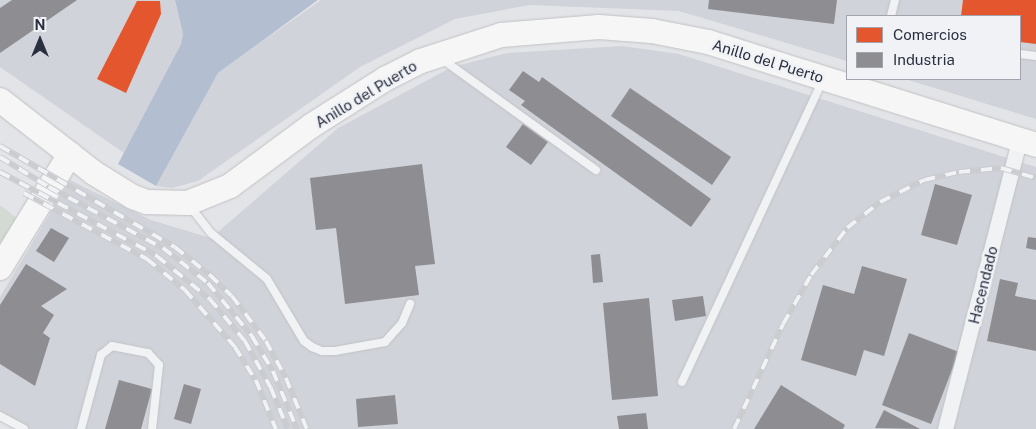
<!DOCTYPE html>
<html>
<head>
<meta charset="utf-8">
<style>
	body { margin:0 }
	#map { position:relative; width:1036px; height:429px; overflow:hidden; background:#e3e4e7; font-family:"Public Sans",sans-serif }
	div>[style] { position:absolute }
	.built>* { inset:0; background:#d1d3da }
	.green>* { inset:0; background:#d2dad3 }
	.water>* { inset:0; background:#b3bed1 }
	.pier>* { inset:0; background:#e3e4e7 }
	.shops>* { inset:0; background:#e4572e }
	.industry>* { inset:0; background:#8d8d92 }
	.roads { filter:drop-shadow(0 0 1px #c1c2c5) drop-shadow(0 0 1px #c1c2c5) }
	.service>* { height:8px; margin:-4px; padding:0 4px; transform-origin:4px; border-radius:4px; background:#f1f2f4 }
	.minor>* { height:15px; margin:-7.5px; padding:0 7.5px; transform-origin:7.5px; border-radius:7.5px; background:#f1f2f4 }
	.primary>* { height:24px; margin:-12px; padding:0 12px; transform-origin:12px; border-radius:12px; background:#f6f6f6 }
	.rail>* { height:5.5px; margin-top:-2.75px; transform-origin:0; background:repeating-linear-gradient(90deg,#f0f2f6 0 11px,#cbcccf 0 22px); box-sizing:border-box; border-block:1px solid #cbcccf }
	span { translate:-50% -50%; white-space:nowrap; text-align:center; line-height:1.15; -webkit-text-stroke:5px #f0f2f6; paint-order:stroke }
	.street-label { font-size:15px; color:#2a3040 }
	.legend { position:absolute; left:846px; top:15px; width:175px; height:65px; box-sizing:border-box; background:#f0f2f6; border:1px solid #a1a4ad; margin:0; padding:6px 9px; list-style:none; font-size:15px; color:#2a3040 }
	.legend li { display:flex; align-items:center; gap:10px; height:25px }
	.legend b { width:25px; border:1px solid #a1a4ad }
	.north { position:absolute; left:15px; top:15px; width:50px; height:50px; -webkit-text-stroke:4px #f0f2f6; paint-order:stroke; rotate:0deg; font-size:14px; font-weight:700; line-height:20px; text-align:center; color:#2a3040 }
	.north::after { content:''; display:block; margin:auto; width:18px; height:22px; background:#2a3040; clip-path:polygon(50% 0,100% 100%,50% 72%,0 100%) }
</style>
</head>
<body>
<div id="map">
	<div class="built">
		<i style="clip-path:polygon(0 0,175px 0,183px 34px,181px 44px,124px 153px,0 67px)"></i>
		<i style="clip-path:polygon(318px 0,1036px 0,1036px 119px,905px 79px,1020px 79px,1020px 16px,847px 16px,847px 61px,679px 11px,530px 5px,455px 19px,360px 67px,198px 181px,172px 188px,156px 186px,218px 73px)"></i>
		<i style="clip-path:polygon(622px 46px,679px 54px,1036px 167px,1036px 429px,27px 429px,0 413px,0 297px,70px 180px,151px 220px,211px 238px,338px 128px,452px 67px,507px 53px)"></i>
	</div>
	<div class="green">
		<i style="clip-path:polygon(0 205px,17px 218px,0 244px)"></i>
	</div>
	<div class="water">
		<i style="clip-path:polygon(175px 0,318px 0,218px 73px,156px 186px,118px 164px,181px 44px,183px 34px)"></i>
	</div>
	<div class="pier">
		<i style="clip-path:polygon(318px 0,321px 0,260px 43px)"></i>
	</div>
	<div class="shops">
		<i style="clip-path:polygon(963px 0,1036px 0,1036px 44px,1020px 42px,1020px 16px,961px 16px)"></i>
		<i style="clip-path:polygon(137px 1px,160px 1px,161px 14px,126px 93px,97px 79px)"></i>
	</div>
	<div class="industry">
		<i style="clip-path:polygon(12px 0,77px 0,0 53px,0 8px)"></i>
		<i style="clip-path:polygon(709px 0,837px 0,834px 24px,708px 9px)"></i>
		<i style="clip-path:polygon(523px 71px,539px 82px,542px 77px,711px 199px,691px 227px,521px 105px,525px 101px,509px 90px)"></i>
		<i style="clip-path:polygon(630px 88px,731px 157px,712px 185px,611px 116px)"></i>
		<i style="clip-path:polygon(523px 124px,548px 142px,531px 165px,506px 147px)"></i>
		<i style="clip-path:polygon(422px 164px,435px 264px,415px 266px,419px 295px,345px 304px,336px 228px,316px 230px,310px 178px)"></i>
		<i style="clip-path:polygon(935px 184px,972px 195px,957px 245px,921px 235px)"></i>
		<i style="clip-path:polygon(51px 228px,69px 238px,54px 262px,36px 251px)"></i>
		<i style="clip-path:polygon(1028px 237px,1036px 238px,1036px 250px,1026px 248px)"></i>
		<i style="clip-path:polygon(600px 254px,603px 282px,593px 283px,591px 255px)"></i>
		<i style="clip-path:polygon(26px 264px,67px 289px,41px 306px,54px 315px,43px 333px,50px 338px,35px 386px,0 364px,0 305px)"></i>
		<i style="clip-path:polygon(862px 266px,907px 279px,884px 356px,864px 350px,856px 376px,801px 360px,823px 285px,854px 294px)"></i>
		<i style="clip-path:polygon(1000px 279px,1018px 283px,1015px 296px,1036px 300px,1036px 351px,987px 341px)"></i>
		<i style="clip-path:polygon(703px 296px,706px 316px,675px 321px,672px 300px)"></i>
		<i style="clip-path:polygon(649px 298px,658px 396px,612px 400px,603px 303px)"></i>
		<i style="clip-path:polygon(909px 333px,959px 352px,931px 424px,882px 405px)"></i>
		<i style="clip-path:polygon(119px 380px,152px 389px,141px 429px,105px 429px)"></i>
		<i style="clip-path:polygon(184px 384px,201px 389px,191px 424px,174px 419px)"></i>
		<i style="clip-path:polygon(781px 385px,845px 425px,843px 429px,754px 429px)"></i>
		<i style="clip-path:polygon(395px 395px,398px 424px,358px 427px,356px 399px)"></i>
		<i style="clip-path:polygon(884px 410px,920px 429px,875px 428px)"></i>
		<i style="clip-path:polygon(646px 413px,648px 429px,619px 429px,617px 416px)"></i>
	</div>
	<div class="roads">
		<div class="service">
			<i style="left:891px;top:16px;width:16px;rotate:-76deg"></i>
			<i style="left:1020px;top:54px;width:16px;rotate:7deg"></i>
			<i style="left:442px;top:59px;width:190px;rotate:35.8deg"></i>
			<i style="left:189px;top:205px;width:36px;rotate:52deg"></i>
			<i style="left:211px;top:233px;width:72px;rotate:39.4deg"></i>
			<i style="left:267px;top:279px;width:72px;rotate:59.2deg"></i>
			<i style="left:304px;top:341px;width:10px;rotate:37deg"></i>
			<i style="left:312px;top:347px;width:11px;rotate:22deg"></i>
			<i style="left:322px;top:351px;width:13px"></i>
			<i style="left:335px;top:351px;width:51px;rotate:-10.2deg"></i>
			<i style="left:385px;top:342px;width:25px;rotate:-48deg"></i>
			<i style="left:402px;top:323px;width:21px;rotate:-67deg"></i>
			<i style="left:682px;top:382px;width:333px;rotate:-65deg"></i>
			<i style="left:0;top:416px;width:27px;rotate:28deg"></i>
			<i style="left:81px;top:429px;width:77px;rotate:-74.9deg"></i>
			<i style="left:101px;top:355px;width:14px;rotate:-39deg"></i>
			<i style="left:112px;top:346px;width:37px;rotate:11deg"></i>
			<i style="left:148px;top:353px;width:16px;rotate:47deg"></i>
			<i style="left:159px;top:365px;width:64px;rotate:96.2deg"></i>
		</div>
		<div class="minor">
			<i style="left:945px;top:429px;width:298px;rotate:-75.6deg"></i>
		</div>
		<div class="primary">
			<i style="left:0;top:100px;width:119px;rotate:37.8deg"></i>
			<i style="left:94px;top:173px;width:46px;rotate:31.6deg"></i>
			<i style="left:133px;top:197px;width:15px;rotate:20deg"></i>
			<i style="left:147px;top:202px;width:41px;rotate:1.4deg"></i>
			<i style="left:188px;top:203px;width:45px;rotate:-22deg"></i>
			<i style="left:230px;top:186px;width:101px;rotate:-36.5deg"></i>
			<i style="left:311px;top:126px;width:88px;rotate:-32.4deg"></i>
			<i style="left:385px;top:79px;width:40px;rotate:-26.6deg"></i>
			<i style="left:421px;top:61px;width:84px;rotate:-18deg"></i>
			<i style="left:501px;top:35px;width:98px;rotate:-4.7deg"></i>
			<i style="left:599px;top:27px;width:53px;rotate:4.3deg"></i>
			<i style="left:652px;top:31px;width:57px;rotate:11.1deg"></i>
			<i style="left:708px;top:42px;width:344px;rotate:17.4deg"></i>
			<i style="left:0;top:268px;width:134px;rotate:-58.4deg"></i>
		</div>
	</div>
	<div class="rail">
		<i style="left:0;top:146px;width:202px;rotate:30deg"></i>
		<i style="left:175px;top:247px;width:45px;rotate:38.7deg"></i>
		<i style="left:210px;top:275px;width:30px;rotate:44deg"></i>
		<i style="left:232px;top:296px;width:56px;rotate:52.9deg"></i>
		<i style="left:266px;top:341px;width:42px;rotate:61.6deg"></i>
		<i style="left:286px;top:378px;width:55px;rotate:67.6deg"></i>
		<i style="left:0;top:157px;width:57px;rotate:31.5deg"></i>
		<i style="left:49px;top:187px;width:129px;rotate:28.2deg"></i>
		<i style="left:163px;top:248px;width:57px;rotate:37.9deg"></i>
		<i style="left:208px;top:283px;width:69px;rotate:50.3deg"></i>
		<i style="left:252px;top:336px;width:41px;rotate:59deg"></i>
		<i style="left:273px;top:371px;width:63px;rotate:67.5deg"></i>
		<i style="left:0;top:172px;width:178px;rotate:28.1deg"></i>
		<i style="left:157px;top:256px;width:68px;rotate:39.1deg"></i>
		<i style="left:210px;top:299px;width:55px;rotate:50.2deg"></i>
		<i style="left:245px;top:341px;width:54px;rotate:61deg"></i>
		<i style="left:271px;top:388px;width:44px;rotate:67.5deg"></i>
		<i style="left:24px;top:193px;width:140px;rotate:28.2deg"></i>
		<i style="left:147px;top:259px;width:49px;rotate:39.2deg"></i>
		<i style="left:185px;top:290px;width:76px;rotate:48.7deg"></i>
		<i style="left:235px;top:347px;width:39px;rotate:58deg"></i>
		<i style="left:256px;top:380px;width:53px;rotate:67.8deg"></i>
		<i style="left:734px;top:429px;width:116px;rotate:-65deg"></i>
		<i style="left:783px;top:324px;width:56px;rotate:-60.3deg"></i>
		<i style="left:811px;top:275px;width:59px;rotate:-52.5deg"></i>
		<i style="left:847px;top:228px;width:42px;rotate:-38.2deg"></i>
		<i style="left:880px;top:202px;width:49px;rotate:-26.6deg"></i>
		<i style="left:924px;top:180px;width:36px;rotate:-13deg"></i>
		<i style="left:959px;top:172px;width:42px;rotate:-5.4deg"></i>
		<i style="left:1001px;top:168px;width:36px;rotate:16deg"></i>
	</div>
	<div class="street-label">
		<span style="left:768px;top:61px;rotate:17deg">Anillo del Puerto</span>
		<span style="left:366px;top:94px;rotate:-31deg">Anillo del Puerto</span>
		<span style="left:983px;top:285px;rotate:-76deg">Hacendado</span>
	</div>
	<ul class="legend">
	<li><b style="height:14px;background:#e4572e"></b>Comercios</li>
	<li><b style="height:14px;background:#8d8d92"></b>Industria</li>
	</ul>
	<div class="north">N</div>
</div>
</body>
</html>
